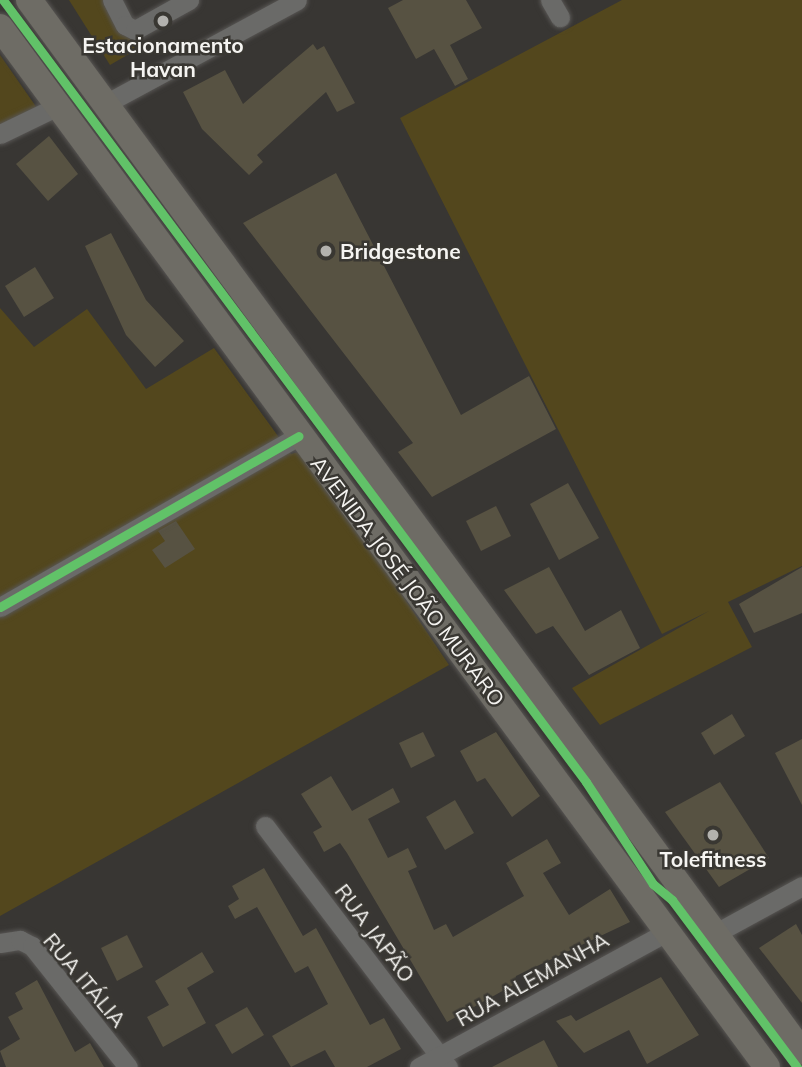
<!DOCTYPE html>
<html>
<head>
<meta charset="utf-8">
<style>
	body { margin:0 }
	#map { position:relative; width:802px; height:1067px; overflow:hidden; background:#383633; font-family:Mulish,sans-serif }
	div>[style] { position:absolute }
	.green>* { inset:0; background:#53471d }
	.building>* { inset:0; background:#575242 }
	.roads { filter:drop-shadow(0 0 2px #575553) drop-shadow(0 0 2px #575553) }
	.minor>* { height:19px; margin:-9.5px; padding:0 9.5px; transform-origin:9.5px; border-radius:9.5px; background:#6a6a68 }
	.major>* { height:26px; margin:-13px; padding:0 13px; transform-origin:13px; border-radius:13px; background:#6e6c65 }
	.cycleway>* { height:9px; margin:-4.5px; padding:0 4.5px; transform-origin:4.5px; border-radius:4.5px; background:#61c268 }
	.dots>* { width:19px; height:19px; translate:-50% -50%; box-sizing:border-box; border:4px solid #393732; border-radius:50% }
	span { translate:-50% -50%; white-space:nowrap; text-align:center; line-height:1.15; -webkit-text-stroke:5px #393732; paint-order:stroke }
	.poi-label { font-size:21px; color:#f5f4f1; font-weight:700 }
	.left { translate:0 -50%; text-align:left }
	.street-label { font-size:21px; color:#f5f4f1 }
</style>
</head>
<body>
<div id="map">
	<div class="green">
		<i style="clip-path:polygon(69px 0,109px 0,136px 50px,110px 65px)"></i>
		<i style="clip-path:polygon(622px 0,802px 0,802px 566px,728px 602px,752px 647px,600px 725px,572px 688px,709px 611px,662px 634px,400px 118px)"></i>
		<i style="clip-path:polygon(0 55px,37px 108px,0 126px)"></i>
		<i style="clip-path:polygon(0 308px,34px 347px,87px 309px,146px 389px,214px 348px,291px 454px,305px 450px,449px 665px,0 916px)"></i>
	</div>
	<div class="building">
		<i style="clip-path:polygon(403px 0,466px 0,482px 28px,450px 45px,468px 79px,455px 86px,434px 49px,416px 59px,388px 8px)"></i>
		<i style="clip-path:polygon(313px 44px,317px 50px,324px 46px,355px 103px,337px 112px,326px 92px,257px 155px,263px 162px,249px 175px,202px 129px,183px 92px,225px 70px,243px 104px)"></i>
		<i style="clip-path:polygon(49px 136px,78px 174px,48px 201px,16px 164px)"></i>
		<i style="clip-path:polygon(336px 173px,461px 415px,529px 376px,556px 429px,432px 497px,398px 452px,413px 443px,243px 223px)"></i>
		<i style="clip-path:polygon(111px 233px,146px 300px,184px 341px,155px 367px,126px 335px,85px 246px)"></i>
		<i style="clip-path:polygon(35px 267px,54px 298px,24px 317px,5px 286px)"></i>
		<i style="clip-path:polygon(568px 483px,599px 538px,559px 560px,530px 504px)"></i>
		<i style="clip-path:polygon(496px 506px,511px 536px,481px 551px,466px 521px)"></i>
		<i style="clip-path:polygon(176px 521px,195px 549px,165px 568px,152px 550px,165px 541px,158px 531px)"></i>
		<i style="clip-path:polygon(549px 567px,585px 631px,621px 610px,640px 648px,589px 675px,553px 626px,536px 634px,504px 590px)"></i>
		<i style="clip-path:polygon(802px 567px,802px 613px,754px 633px,739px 604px)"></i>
		<i style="clip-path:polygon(732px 714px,745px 736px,714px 755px,701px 733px)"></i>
		<i style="clip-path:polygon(423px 732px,435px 756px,411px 768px,399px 743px)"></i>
		<i style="clip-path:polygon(496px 732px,540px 796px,512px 817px,485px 778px,477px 782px,460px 751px)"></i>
		<i style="clip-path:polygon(802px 739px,802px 805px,775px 753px)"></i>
		<i style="clip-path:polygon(331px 776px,352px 811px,393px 788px,400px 802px,368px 819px,388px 858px,408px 848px,417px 867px,408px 871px,434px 930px,446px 924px,453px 937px,524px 896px,506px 863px,547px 839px,561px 863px,543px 873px,569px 915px,610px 889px,630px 922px,516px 976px,515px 984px,447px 1022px,347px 853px,340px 843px,324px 852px,313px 832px,322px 827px,301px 794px)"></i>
		<i style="clip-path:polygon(720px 782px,769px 858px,719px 887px,665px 812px)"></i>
		<i style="clip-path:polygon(455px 800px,474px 833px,445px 850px,426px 817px)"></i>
		<i style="clip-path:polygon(264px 868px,303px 936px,316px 928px,370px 1025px,384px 1018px,401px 1049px,367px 1067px,335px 1067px,325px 1050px,291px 1067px,272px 1036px,328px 1004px,308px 966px,295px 973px,257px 907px,235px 919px,228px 906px,239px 899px,232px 886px)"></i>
		<i style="clip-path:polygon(796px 924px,802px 935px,802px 1003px,759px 948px)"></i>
		<i style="clip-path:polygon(127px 935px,143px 967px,117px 981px,101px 948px)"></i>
		<i style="clip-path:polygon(202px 952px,214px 972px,187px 988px,206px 1023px,163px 1047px,147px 1017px,169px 1005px,155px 981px)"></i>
		<i style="clip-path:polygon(661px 977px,699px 1035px,647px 1064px,629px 1030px,584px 1053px,556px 1021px,571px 1015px,576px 1021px)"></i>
		<i style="clip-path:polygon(37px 980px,75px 1052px,90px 1043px,104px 1067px,6px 1067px,0 1051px,20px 1039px,8px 1017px,23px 1009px,15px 993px)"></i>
		<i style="clip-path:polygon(247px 1007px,264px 1035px,232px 1054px,215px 1025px)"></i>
		<i style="clip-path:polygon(544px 1040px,558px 1067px,492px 1067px)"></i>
	</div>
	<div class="roads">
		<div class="minor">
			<i style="left:112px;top:0;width:28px;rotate:63deg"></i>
			<i style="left:125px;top:25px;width:11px;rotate:27deg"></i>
			<i style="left:135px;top:30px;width:62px;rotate:-29.1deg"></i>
			<i style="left:550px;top:0;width:20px;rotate:60deg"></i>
			<i style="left:105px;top:104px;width:218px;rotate:-28.4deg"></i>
			<i style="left:0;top:134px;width:64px;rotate:-25.8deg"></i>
			<i style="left:0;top:607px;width:344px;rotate:-29.8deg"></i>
			<i style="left:265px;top:826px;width:303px;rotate:52.8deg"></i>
			<i style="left:714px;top:934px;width:100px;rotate:-28.6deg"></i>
			<i style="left:0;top:943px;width:20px;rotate:-9deg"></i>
			<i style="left:20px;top:940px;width:13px;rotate:27deg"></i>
			<i style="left:32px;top:946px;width:154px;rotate:51.6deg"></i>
			<i style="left:419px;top:1067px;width:282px;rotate:-28.6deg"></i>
		</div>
		<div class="major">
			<i style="left:29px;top:0;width:1305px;rotate:53.69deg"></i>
			<i style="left:0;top:27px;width:1292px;rotate:53.59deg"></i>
		</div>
	</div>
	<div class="cycleway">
		<i style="left:3px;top:0;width:975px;rotate:53.29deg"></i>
		<i style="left:586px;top:782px;width:122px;rotate:56.7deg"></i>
		<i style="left:653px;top:884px;width:25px;rotate:40deg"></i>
		<i style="left:672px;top:900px;width:209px;rotate:53.2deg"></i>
		<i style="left:0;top:607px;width:344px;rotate:-29.8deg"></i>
	</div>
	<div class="dots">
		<i style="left:163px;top:21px;background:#b3b2ae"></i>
		<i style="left:326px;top:251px;background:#b3b2ae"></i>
		<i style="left:713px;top:835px;background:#b3b2ae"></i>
	</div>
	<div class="poi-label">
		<span style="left:163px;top:57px">Estacionamento<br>Havan</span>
		<span class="left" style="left:340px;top:251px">Bridgestone</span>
		<span style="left:713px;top:859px">Tolefitness</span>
	</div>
	<div class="street-label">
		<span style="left:408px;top:581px;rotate:53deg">AVENIDA JOSÉ JOÃO MURARO</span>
		<span style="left:375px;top:933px;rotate:53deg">RUA JAPÃO</span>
		<span style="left:532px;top:979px;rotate:-29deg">RUA ALEMANHA</span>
		<span style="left:85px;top:980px;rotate:50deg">RUA ITÁLIA</span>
	</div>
</div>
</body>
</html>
